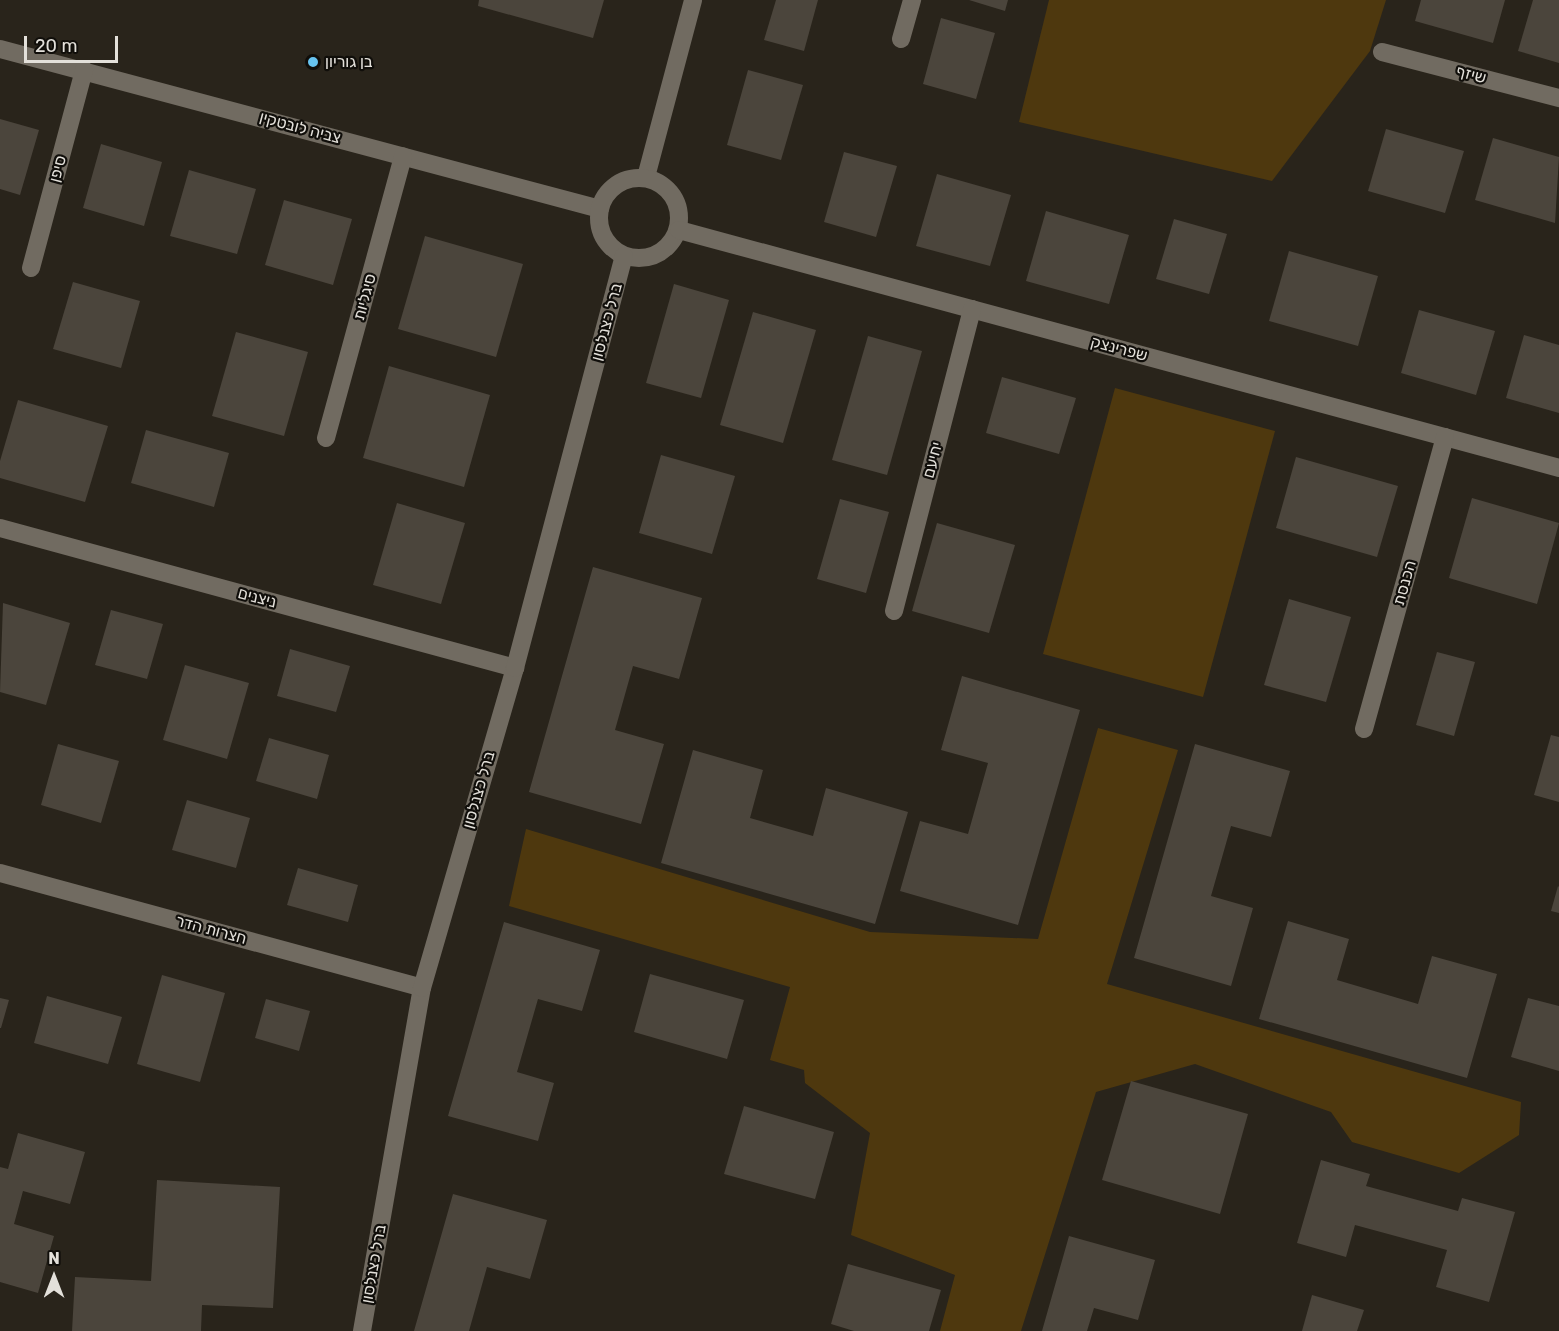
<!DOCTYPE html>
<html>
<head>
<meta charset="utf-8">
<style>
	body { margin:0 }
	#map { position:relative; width:1559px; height:1331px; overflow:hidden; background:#29241b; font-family:Rubik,"Noto Sans Hebrew",sans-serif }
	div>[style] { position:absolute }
	.green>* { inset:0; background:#4e380e }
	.building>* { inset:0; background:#4b453c }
	.minor>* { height:18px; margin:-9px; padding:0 9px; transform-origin:9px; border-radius:9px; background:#716b61 }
	.minor>.ring { margin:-9px; padding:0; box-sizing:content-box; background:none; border:18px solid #716b61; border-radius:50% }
	.dots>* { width:16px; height:16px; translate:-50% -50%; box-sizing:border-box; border:3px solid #100e0a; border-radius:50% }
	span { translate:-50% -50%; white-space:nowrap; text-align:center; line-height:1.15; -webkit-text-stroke:4.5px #100e0a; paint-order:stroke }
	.poi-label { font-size:16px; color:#e3e0da }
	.left { translate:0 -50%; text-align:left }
	.street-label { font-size:16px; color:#e3e0da }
	.north { position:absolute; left:24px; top:1247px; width:60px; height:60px; -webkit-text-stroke:4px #100e0a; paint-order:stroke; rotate:0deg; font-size:16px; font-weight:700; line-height:24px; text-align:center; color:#e3e0da }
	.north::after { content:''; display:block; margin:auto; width:21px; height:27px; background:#e3e0da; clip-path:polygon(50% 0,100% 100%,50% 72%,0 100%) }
	.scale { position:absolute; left:24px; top:36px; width:94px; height:27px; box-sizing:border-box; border:3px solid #e3e0da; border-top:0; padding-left:8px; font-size:18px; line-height:21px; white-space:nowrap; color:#e3e0da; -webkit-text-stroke:4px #100e0a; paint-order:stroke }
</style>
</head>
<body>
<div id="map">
	<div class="green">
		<i style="clip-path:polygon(1049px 0,1386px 0,1370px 51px,1272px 181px,1019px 122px)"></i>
		<i style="clip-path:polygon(1115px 388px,1275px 431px,1203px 697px,1043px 654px)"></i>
		<i style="clip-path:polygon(1098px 728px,1178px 750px,1107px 984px,1521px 1102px,1519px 1135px,1459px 1173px,1352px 1142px,1331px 1112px,1195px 1064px,1096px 1092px,1021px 1331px,940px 1331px,955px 1275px,851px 1235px,870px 1133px,805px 1083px,804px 1070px,770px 1060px,790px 987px,509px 906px,526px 829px,870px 932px,1038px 939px)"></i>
	</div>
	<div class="building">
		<i style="clip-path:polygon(479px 0,604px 0,593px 38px,478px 6px)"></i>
		<i style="clip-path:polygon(776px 0,818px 0,804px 51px,764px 40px)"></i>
		<i style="clip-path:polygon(969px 0,1008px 0,1005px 11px)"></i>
		<i style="clip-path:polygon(1421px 0,1505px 0,1493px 43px,1415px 21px)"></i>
		<i style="clip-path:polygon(1533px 0,1559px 0,1559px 63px,1518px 51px)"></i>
		<i style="clip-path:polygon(941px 18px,995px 33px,976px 99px,923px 84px)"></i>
		<i style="clip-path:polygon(748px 70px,803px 85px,781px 160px,727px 145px)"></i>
		<i style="clip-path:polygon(0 119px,39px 130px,20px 195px,0 189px)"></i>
		<i style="clip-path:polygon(1386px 129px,1464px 151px,1445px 213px,1368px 191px)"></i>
		<i style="clip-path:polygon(1493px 138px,1559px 157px,1555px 223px,1475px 200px)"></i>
		<i style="clip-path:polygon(101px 144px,162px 162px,144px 226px,83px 208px)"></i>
		<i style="clip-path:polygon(844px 152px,897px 166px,876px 237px,824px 222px)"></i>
		<i style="clip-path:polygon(189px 170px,256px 189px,237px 254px,170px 236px)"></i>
		<i style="clip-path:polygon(937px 174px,1011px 195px,990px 266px,916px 246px)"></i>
		<i style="clip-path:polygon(284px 200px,352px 219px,333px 285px,265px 265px)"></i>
		<i style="clip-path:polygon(1046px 211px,1129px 235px,1109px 304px,1026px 281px)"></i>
		<i style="clip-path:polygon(1174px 219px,1227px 234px,1209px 294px,1156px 279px)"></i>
		<i style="clip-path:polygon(425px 236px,523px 264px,496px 357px,398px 329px)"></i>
		<i style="clip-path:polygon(1289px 251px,1378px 276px,1358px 346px,1269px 321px)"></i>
		<i style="clip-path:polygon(73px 282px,140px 301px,121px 368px,53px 349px)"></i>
		<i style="clip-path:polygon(674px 284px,729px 300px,701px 398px,646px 383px)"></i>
		<i style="clip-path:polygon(1419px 310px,1495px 331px,1476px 395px,1401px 373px)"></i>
		<i style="clip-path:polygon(753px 312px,816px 330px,783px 443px,720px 425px)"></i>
		<i style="clip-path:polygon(236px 332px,308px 352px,284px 436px,212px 416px)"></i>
		<i style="clip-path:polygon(1524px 335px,1559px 345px,1559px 413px,1506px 398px)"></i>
		<i style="clip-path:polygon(868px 336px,922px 351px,887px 475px,832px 460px)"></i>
		<i style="clip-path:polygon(389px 366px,490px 395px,464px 487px,363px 458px)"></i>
		<i style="clip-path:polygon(1002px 377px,1076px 398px,1059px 454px,986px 433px)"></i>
		<i style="clip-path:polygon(18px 400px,108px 426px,85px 502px,0 478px,0 461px)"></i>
		<i style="clip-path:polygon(146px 430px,229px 453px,214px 507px,131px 483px)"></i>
		<i style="clip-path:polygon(661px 455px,735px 476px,712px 554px,639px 533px)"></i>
		<i style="clip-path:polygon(1296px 457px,1398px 486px,1377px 557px,1276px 528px)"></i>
		<i style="clip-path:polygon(1472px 498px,1559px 523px,1537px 604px,1449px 578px)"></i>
		<i style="clip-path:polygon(840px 499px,889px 512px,866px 593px,817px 579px)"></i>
		<i style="clip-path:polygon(397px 503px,465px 523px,441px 604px,373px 585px)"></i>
		<i style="clip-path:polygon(937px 523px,1015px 545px,989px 633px,912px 611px)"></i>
		<i style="clip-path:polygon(593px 567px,702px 598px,679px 679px,633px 666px,615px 730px,664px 744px,641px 824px,529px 792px)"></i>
		<i style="clip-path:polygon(1289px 599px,1351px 617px,1326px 702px,1264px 685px)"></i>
		<i style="clip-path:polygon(3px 603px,70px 623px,46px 705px,0 692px)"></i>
		<i style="clip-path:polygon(111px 610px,163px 624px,147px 679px,95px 665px)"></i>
		<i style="clip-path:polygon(290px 649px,350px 666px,336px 712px,277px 696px)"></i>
		<i style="clip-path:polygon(1437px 652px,1475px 662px,1454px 736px,1416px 725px)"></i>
		<i style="clip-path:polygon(185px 665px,249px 683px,227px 759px,163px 740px)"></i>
		<i style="clip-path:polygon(962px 676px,1080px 710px,1018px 925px,900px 891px,920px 821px,968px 834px,988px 763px,941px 750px)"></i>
		<i style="clip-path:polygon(1551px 735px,1559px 737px,1559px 802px,1534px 795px)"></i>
		<i style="clip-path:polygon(269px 738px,329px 755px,317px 799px,256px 781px)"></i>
		<i style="clip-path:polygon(58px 744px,119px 761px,101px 823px,41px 805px)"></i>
		<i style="clip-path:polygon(1195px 744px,1290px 771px,1271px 837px,1231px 826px,1211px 896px,1253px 908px,1231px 986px,1134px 958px)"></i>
		<i style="clip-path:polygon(693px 750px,763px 770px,750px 818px,813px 836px,826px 788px,908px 812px,875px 924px,661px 863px)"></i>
		<i style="clip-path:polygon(187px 800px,250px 818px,236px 868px,172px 850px)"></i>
		<i style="clip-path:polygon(298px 868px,358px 885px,348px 922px,287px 905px)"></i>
		<i style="clip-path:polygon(1558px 886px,1559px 887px,1559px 913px,1551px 911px)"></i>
		<i style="clip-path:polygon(1288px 921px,1349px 939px,1337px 980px,1418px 1004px,1432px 956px,1497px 974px,1467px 1078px,1259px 1019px)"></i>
		<i style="clip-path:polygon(504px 922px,600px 950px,582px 1011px,538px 999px,517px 1072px,554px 1083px,538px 1141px,448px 1116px)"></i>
		<i style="clip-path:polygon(650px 974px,744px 1000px,727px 1059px,634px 1032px)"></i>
		<i style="clip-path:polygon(162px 975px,225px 993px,200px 1082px,137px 1064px)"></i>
		<i style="clip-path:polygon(47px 996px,122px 1017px,108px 1064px,34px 1043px)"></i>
		<i style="clip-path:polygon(0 998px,9px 1000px,1px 1028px,0 1028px)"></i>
		<i style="clip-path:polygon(1528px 998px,1559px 1006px,1559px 1071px,1511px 1057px)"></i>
		<i style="clip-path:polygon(266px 999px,310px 1011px,299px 1051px,255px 1038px)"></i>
		<i style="clip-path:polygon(1131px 1081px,1248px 1114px,1220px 1214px,1102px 1180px)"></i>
		<i style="clip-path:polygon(744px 1106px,834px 1132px,815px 1199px,724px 1174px)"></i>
		<i style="clip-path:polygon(18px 1133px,85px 1152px,70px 1204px,23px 1191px,14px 1224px,54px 1236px,38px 1293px,0 1282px,0 1167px,8px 1169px)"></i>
		<i style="clip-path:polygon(1321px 1160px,1370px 1174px,1366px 1186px,1458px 1211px,1462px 1198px,1515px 1212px,1489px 1302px,1436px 1287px,1447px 1250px,1355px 1225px,1346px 1257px,1297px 1243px)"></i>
		<i style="clip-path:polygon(157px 1180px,280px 1187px,273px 1308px,202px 1305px,201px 1331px,72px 1331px,75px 1277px,151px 1281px)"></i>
		<i style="clip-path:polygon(453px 1194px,547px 1220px,530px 1279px,487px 1267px,469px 1331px,414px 1331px)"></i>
		<i style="clip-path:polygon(1069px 1236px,1155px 1260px,1138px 1320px,1094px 1308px,1087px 1331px,1042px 1331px)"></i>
		<i style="clip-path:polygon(848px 1264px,941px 1290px,929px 1331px,854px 1331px,831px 1324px)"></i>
		<i style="clip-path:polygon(1312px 1295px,1364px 1310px,1357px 1331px,1302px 1331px)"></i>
	</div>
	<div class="minor">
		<i style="left:901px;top:39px;width:41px;rotate:-74.2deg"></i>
		<i style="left:0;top:49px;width:621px;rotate:14.93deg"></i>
		<i style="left:1382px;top:52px;width:183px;rotate:14.6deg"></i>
		<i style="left:646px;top:177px;width:183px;rotate:-75.1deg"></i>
		<i class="ring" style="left:599px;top:178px;width:62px;height:62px"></i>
		<i style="left:679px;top:230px;width:912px;rotate:15.13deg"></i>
		<i style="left:31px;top:268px;width:205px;rotate:-75deg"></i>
		<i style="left:326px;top:438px;width:292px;rotate:-74.7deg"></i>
		<i style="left:0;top:528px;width:534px;rotate:15.21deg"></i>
		<i style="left:894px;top:611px;width:312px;rotate:-75.5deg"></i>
		<i style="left:1364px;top:729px;width:303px;rotate:-74.5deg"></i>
		<i style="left:0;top:873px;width:437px;rotate:15.2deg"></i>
		<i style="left:362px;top:1331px;width:348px;rotate:-80.1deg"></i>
		<i style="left:422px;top:988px;width:333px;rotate:-73.8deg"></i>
		<i style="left:515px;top:668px;width:426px;rotate:-75.2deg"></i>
	</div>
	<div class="dots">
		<i style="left:313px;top:62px;background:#67c4f0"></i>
	</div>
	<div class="poi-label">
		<span class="left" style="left:325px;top:62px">בן גוריון</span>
	</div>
	<div class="street-label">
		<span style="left:1471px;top:75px;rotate:15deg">שיזף</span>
		<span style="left:300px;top:128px;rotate:15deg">צביה לובטקין</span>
		<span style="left:58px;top:169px;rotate:-75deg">סיפן</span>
		<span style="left:365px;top:297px;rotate:-75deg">סיגליות</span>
		<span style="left:607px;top:322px;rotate:-75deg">ברל כצנלסון</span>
		<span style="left:1119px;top:349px;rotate:15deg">שפרינצק</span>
		<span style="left:933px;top:460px;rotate:-75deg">יחיעם</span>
		<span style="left:1405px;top:583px;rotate:-74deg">הכנסת</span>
		<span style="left:257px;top:598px;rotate:15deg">ניצנים</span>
		<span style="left:479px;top:790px;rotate:-74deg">ברל כצנלסון</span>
		<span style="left:211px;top:930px;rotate:15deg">חצרות הדר</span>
		<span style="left:374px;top:1264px;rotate:-80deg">ברל כצנלסון</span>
	</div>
	<div class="north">N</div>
	<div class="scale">20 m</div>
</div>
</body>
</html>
